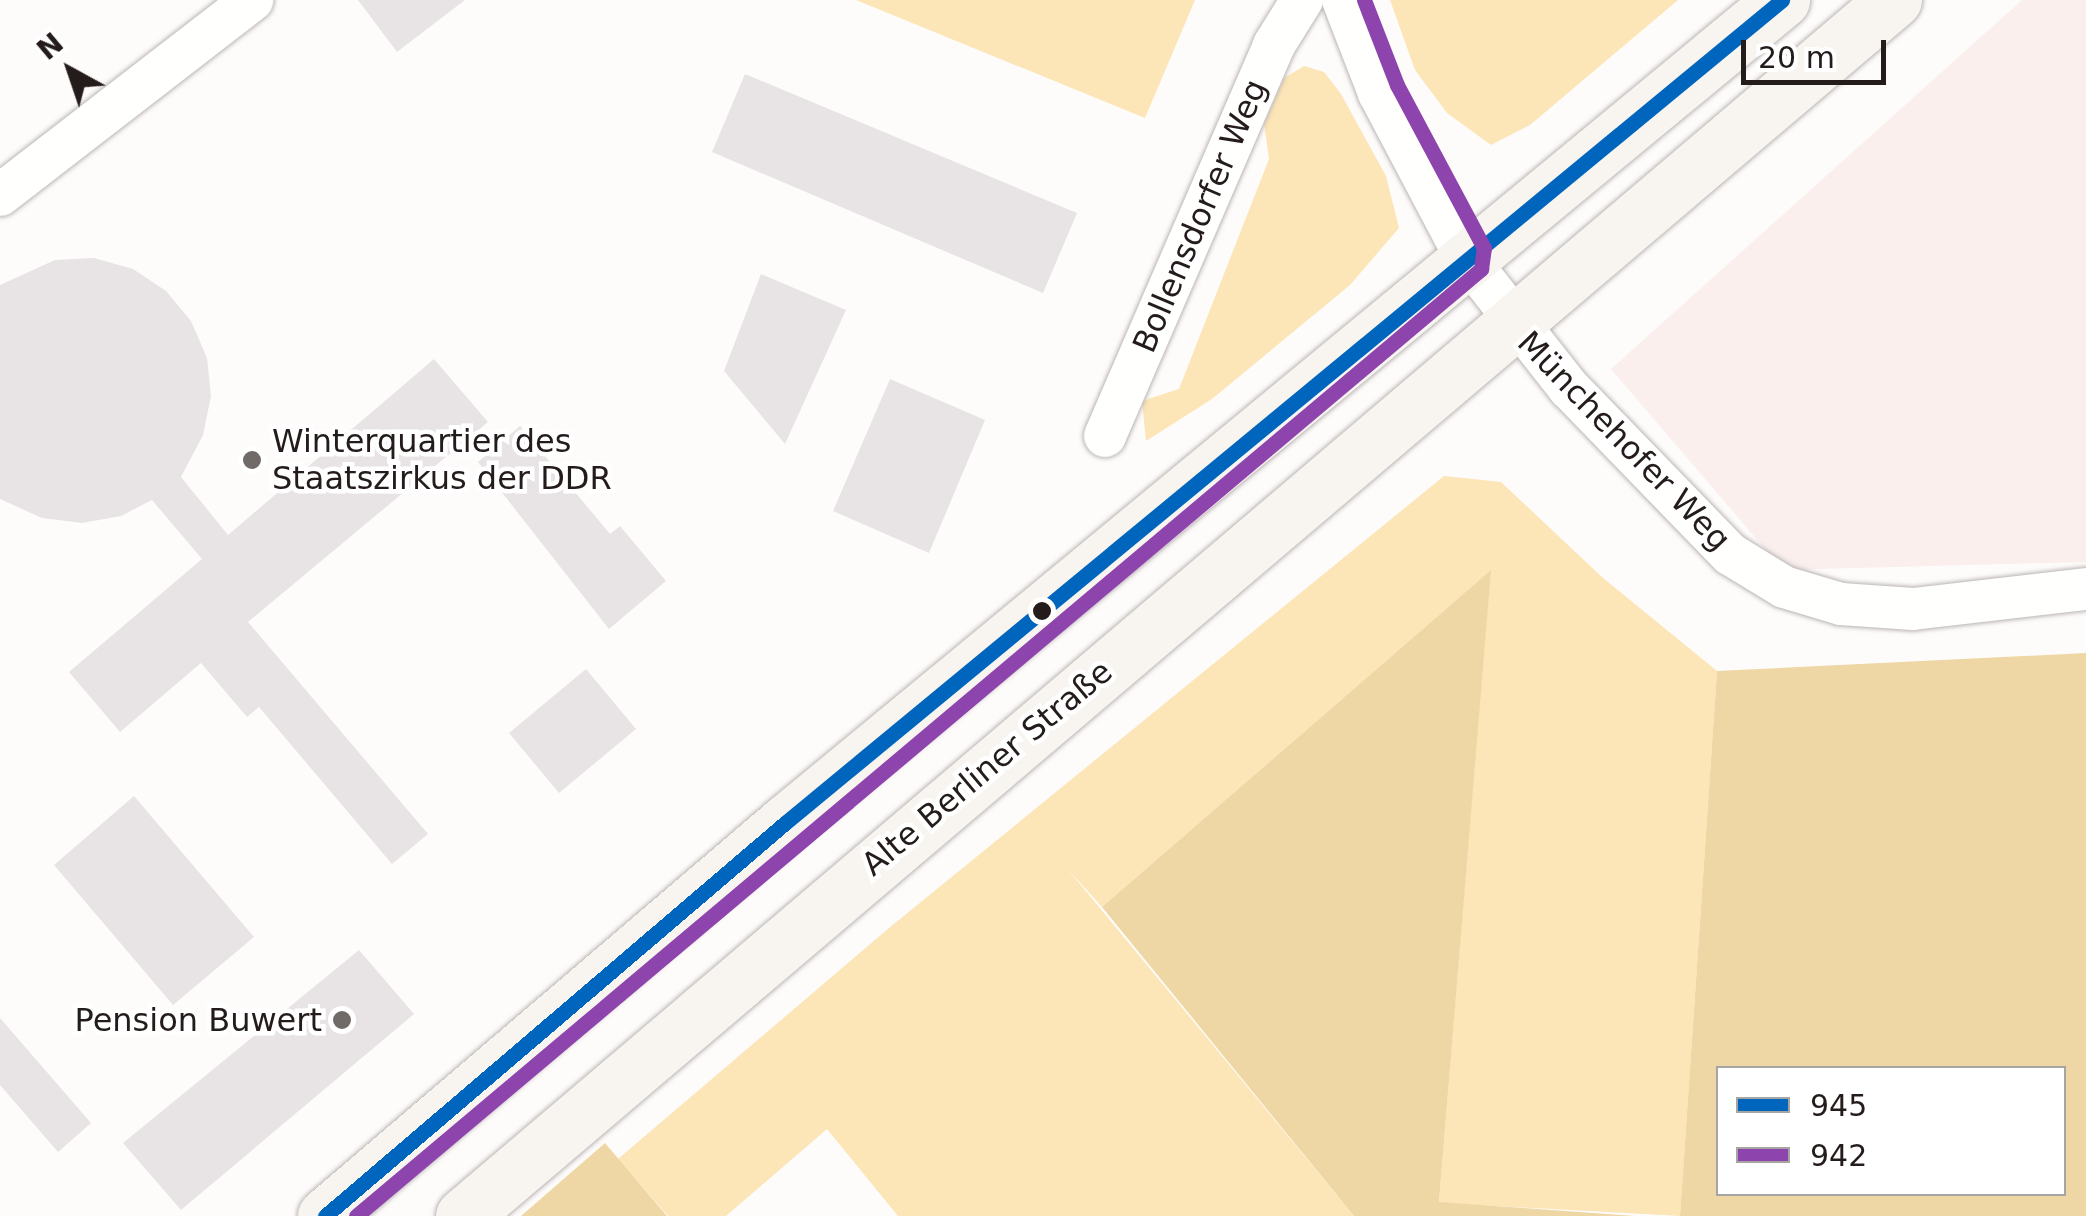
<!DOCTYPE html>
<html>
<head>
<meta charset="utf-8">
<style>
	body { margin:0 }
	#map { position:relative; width:2086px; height:1216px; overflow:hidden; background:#fefcfb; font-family:"DejaVu Sans",sans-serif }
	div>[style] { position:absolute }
	.built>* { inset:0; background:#faefed }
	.green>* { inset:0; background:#fce5b6 }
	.forest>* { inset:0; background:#efd7a5 }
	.building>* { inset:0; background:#e8e3e4 }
	.roads { filter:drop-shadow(0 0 2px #bab6b5) drop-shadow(0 0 2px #bab6b5) }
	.minor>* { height:42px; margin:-21px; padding:0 21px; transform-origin:21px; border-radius:21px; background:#fffffe }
	.primary>* { height:55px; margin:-27.5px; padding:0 27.5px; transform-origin:27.5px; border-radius:27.5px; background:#f8f4f0 }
	.bus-1>* { height:15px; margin:-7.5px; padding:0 7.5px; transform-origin:7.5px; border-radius:7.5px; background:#0065bd }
	.bus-2>* { height:15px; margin:-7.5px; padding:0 7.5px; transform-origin:7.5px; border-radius:7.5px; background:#8e44ad }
	.dots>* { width:28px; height:28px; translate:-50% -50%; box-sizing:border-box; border:5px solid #fff; border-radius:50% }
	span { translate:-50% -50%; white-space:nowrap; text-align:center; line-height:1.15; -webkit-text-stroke:9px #fff; paint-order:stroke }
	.street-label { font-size:32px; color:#231c1b }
	.poi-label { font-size:32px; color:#231c1b }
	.left { translate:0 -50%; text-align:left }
	.right { translate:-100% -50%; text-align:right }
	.legend { position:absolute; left:1716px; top:1066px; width:350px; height:130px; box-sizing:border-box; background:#fff; border:2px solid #a7a4a4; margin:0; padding:12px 18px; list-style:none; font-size:30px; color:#231c1b }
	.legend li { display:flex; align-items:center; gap:20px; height:50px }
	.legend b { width:50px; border:2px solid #a7a4a4 }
	.north { position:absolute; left:20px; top:20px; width:100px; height:100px; -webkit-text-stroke:8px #fff; paint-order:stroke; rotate:320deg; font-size:28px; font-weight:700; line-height:40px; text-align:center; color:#231c1b }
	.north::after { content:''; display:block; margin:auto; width:35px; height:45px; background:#231c1b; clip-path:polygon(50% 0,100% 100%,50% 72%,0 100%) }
	.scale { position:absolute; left:1741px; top:40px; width:145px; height:45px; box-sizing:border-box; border:5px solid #231c1b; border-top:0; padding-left:12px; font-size:30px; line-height:35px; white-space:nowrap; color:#231c1b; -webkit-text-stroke:8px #fff; paint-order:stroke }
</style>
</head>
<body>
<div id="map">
	<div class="built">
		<i style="clip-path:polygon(2022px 0,2086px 0,2086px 562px,1783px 570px,1611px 369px)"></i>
	</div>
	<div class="green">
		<i style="clip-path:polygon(856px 0,1195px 0,1145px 118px)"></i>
		<i style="clip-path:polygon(1390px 0,1678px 0,1530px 125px,1491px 145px,1447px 113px,1415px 70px)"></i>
		<i style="clip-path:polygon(1304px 66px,1324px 72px,1341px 94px,1386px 176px,1399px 228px,1350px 285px,1212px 399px,1146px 441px,1142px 401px,1179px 389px,1269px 159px,1264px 124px,1284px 78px)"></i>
		<i style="clip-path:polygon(1444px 476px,1501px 482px,1603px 578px,1717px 671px,1680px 1216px,1439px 1203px,1490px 571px,1102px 907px,1066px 867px,1354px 1216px,898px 1216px,827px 1129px,726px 1216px,668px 1216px,618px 1159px,889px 928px)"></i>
	</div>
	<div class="forest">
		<i style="clip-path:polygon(1491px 570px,1439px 1202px,1635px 1216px,1354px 1216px,1102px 907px)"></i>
		<i style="clip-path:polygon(evenodd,2086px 653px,2086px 1216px,1680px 1216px,1717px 671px,2086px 653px,1718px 1068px,2064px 1068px,2064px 1194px,1718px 1194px,1718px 1068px)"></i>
		<i style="clip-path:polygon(605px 1143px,667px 1216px,521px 1216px)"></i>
	</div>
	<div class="building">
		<i style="clip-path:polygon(358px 0,465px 0,397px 52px)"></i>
		<i style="clip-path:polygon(745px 74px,1077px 213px,1043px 293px,712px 152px)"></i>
		<i style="clip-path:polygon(94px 258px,133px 269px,166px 291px,191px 321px,207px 358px,211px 396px,203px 435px,181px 477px,228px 535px,434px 359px,488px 422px,248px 622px,428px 834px,392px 864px,259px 707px,247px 717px,201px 663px,120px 732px,69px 672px,202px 559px,152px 500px,121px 516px,82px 523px,42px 518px,0 499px,0 285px,55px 260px)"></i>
		<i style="clip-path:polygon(761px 274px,846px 310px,785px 444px,724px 371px)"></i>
		<i style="clip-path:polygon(890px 379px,985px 420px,929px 553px,833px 511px)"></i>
		<i style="clip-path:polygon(520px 426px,610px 534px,620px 526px,666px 581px,609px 629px,478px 462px)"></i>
		<i style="clip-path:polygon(586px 669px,636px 729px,559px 793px,509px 733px)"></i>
		<i style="clip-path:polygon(134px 796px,254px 937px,173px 1005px,54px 865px)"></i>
		<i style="clip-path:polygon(359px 950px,414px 1014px,181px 1210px,123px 1143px)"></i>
		<i style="clip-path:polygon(0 1018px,91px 1123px,58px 1152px,0 1085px)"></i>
	</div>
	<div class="roads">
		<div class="minor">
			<i style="left:1343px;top:0;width:100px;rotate:68.8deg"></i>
			<i style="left:1379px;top:93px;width:184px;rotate:62.2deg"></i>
			<i style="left:1465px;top:256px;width:168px;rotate:51.8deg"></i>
			<i style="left:1569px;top:388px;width:231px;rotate:45.9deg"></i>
			<i style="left:1730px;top:554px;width:63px;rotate:31.4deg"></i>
			<i style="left:1784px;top:587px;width:59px;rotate:16.6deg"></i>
			<i style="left:1841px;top:604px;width:72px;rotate:4deg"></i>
			<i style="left:1913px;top:609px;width:174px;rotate:-6.6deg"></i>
			<i style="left:0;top:195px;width:319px;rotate:-37.7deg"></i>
			<i style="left:1105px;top:436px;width:426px;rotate:-66.6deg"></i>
			<i style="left:1274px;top:45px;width:53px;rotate:-58.1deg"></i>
		</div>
		<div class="primary">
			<i style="left:325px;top:1216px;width:605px;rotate:-40.51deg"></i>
			<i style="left:785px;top:823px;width:1293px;rotate:-39.54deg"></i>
			<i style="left:463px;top:1216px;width:1878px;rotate:-40.36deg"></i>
		</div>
	</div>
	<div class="bus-1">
		<i style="left:325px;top:1216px;width:605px;rotate:-40.51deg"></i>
		<i style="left:785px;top:823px;width:1293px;rotate:-39.54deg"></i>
	</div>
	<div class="bus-2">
		<i style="left:356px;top:1216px;width:1471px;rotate:-40.09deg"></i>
		<i style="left:1481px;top:269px;width:21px;rotate:-82deg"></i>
		<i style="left:1484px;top:248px;width:185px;rotate:-118.1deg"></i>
		<i style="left:1397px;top:85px;width:91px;rotate:-111.2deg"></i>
	</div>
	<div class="dots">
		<i style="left:252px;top:460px;background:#706a69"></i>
		<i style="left:1042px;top:611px;background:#231c1b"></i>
		<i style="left:342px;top:1020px;background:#706a69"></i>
	</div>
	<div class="street-label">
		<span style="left:1200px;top:216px;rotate:-67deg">Bollensdorfer Weg</span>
		<span style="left:1624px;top:441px;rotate:46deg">Münchehofer Weg</span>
		<span style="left:987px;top:768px;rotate:-40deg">Alte Berliner Straße</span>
	</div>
	<div class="poi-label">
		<span class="left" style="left:272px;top:460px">Winterquartier des<br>Staatszirkus der DDR</span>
		<span class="right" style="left:322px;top:1020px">Pension Buwert</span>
	</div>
	<ul class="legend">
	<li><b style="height:12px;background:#0065bd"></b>945</li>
	<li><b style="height:12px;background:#8e44ad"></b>942</li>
	</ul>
	<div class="north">N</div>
	<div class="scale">20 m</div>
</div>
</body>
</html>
